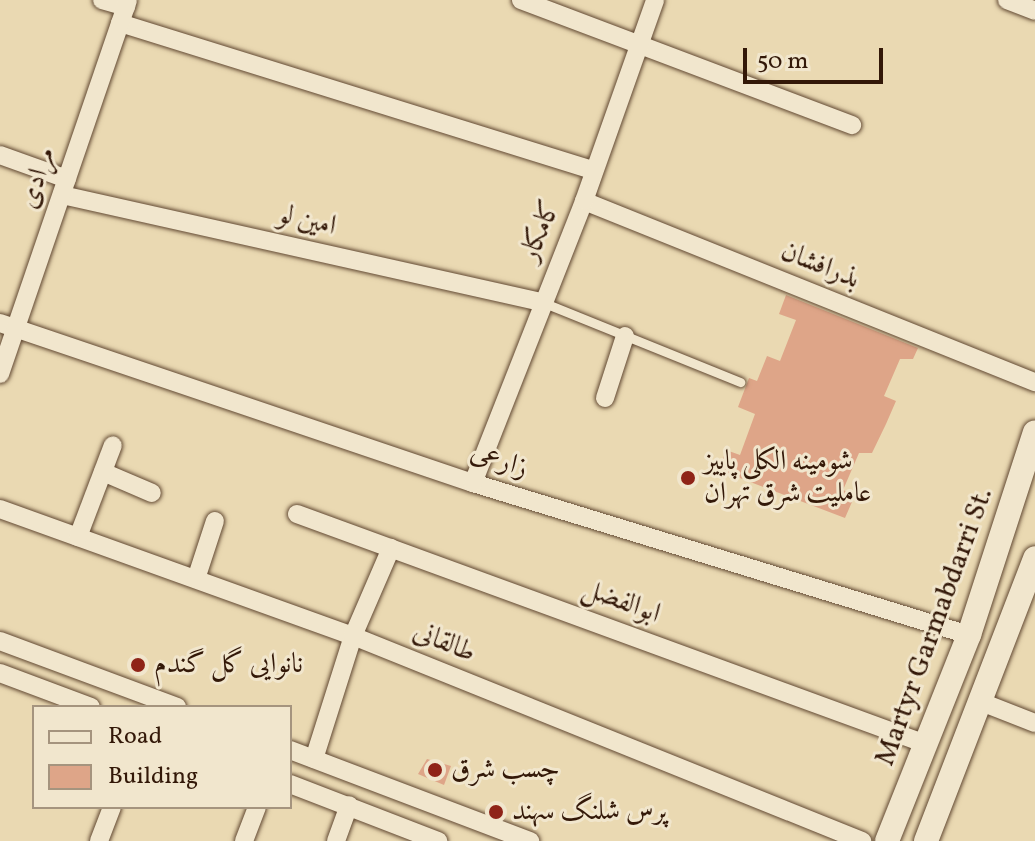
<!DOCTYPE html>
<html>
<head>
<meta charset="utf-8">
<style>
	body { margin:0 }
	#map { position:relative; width:1035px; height:841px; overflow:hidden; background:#ead9b2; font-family:Vollkorn,Amiri,serif }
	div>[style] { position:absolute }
	.building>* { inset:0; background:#dea588 }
	.roads { filter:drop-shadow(0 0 2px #614832) drop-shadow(0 0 2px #614832) }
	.service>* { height:9px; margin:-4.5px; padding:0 4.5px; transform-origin:4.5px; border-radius:4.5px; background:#f1e6cd }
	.minor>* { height:18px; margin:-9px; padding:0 9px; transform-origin:9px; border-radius:9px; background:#f1e6cd }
	.secondary>* { height:24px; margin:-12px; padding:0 12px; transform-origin:12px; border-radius:12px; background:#f1e6cd }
	.dots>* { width:22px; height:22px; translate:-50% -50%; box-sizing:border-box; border:4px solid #f1e6cd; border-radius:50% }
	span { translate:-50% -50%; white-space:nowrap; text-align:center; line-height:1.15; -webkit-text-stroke:6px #f1e6cd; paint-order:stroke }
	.street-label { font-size:28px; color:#331808 }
	.poi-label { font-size:28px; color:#331808 }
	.left { translate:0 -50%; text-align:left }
	.legend { position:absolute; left:32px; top:705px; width:260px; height:104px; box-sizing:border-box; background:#f1e6cd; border:2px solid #a5947e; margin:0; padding:10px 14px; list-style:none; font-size:24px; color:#331808 }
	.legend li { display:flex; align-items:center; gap:16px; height:40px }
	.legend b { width:40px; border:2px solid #a5947e }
	.scale { position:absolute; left:743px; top:48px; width:140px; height:36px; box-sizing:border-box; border:4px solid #331808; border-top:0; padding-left:10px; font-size:24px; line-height:28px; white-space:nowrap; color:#331808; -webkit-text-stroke:6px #f1e6cd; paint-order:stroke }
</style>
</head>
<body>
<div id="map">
	<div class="building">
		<i style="clip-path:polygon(786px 295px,918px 348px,913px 359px,900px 359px,884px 396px,896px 401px,886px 424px,872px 453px,859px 453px,843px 490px,855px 495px,845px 518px,719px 470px,726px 450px,740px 455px,755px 414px,738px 407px,749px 378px,757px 381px,767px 356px,780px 361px,796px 320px,779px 314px)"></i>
		<i style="clip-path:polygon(427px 759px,451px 766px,444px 785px,418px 774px)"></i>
	</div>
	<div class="roads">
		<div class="service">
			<i style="left:542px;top:302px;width:214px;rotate:22deg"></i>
		</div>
		<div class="minor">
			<i style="left:102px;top:0;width:25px;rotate:16deg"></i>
			<i style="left:521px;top:0;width:354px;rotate:20.7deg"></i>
			<i style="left:1007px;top:0;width:30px;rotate:21deg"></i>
			<i style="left:120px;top:23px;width:495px;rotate:17.3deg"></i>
			<i style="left:0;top:155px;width:71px;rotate:19.7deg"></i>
			<i style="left:62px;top:195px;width:491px;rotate:12.6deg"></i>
			<i style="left:584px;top:201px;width:486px;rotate:21.9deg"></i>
			<i style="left:0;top:323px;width:499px;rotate:18.7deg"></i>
			<i style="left:473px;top:483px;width:519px;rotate:17.04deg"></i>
			<i style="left:0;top:374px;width:395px;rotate:-71.1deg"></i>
			<i style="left:605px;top:398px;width:65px;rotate:-72.1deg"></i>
			<i style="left:103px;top:472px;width:53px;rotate:23.2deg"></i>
			<i style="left:473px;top:483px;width:303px;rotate:-68.5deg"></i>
			<i style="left:584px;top:201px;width:213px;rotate:-70.5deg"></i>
			<i style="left:0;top:509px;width:375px;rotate:19.8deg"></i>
			<i style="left:353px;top:636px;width:549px;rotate:21.94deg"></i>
			<i style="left:297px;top:514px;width:670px;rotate:20.09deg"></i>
			<i style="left:78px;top:537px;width:98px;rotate:-69.2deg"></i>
			<i style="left:196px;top:579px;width:61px;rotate:-71.9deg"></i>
			<i style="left:0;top:641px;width:189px;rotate:20.4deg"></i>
			<i style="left:0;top:673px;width:97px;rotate:20.5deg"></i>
			<i style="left:981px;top:702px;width:58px;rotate:21.3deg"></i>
			<i style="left:290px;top:750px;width:257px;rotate:20.8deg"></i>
			<i style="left:314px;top:759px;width:129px;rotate:-72.4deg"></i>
			<i style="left:353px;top:636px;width:96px;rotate:-66.6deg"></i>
			<i style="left:290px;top:784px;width:159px;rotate:21.1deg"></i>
			<i style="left:99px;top:841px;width:36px;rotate:-69deg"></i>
			<i style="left:244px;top:841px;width:36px;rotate:-69deg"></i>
			<i style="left:336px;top:841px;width:38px;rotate:-70deg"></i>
		</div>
		<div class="secondary">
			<i style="left:887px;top:841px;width:222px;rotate:-68.3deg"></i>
			<i style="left:969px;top:635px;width:213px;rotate:-72deg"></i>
			<i style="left:926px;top:841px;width:303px;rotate:-68.9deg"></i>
		</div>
	</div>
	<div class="dots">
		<i style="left:688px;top:478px;background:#8f2418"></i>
		<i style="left:138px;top:665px;background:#8f2418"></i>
		<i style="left:435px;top:770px;background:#8f2418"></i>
		<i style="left:496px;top:812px;background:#8f2418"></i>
	</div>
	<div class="street-label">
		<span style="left:38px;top:178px;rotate:-71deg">مرادی</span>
		<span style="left:307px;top:221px;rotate:13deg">امین لو</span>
		<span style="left:541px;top:231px;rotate:-67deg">کامکار</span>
		<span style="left:820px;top:266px;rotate:22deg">بذرافشان</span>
		<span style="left:499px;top:461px;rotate:18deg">زارعی</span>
		<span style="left:621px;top:602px;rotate:20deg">ابوالفضل</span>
		<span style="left:935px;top:627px;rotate:-70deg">Martyr Garmabdarri St.</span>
		<span style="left:444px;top:643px;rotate:22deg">طالقانی</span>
	</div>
	<div class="poi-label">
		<span class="left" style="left:704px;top:478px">شومینه الکلی پاییز<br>عاملیت شرق تهران</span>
		<span class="left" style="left:154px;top:665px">نانوایی گل گندم</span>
		<span class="left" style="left:451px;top:770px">چسب شرق</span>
		<span class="left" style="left:512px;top:812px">پرس شلنگ سهند</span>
	</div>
	<ul class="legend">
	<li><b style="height:10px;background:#f1e6cd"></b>Road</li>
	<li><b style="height:22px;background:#dea588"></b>Building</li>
	</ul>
	<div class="scale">50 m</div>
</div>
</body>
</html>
